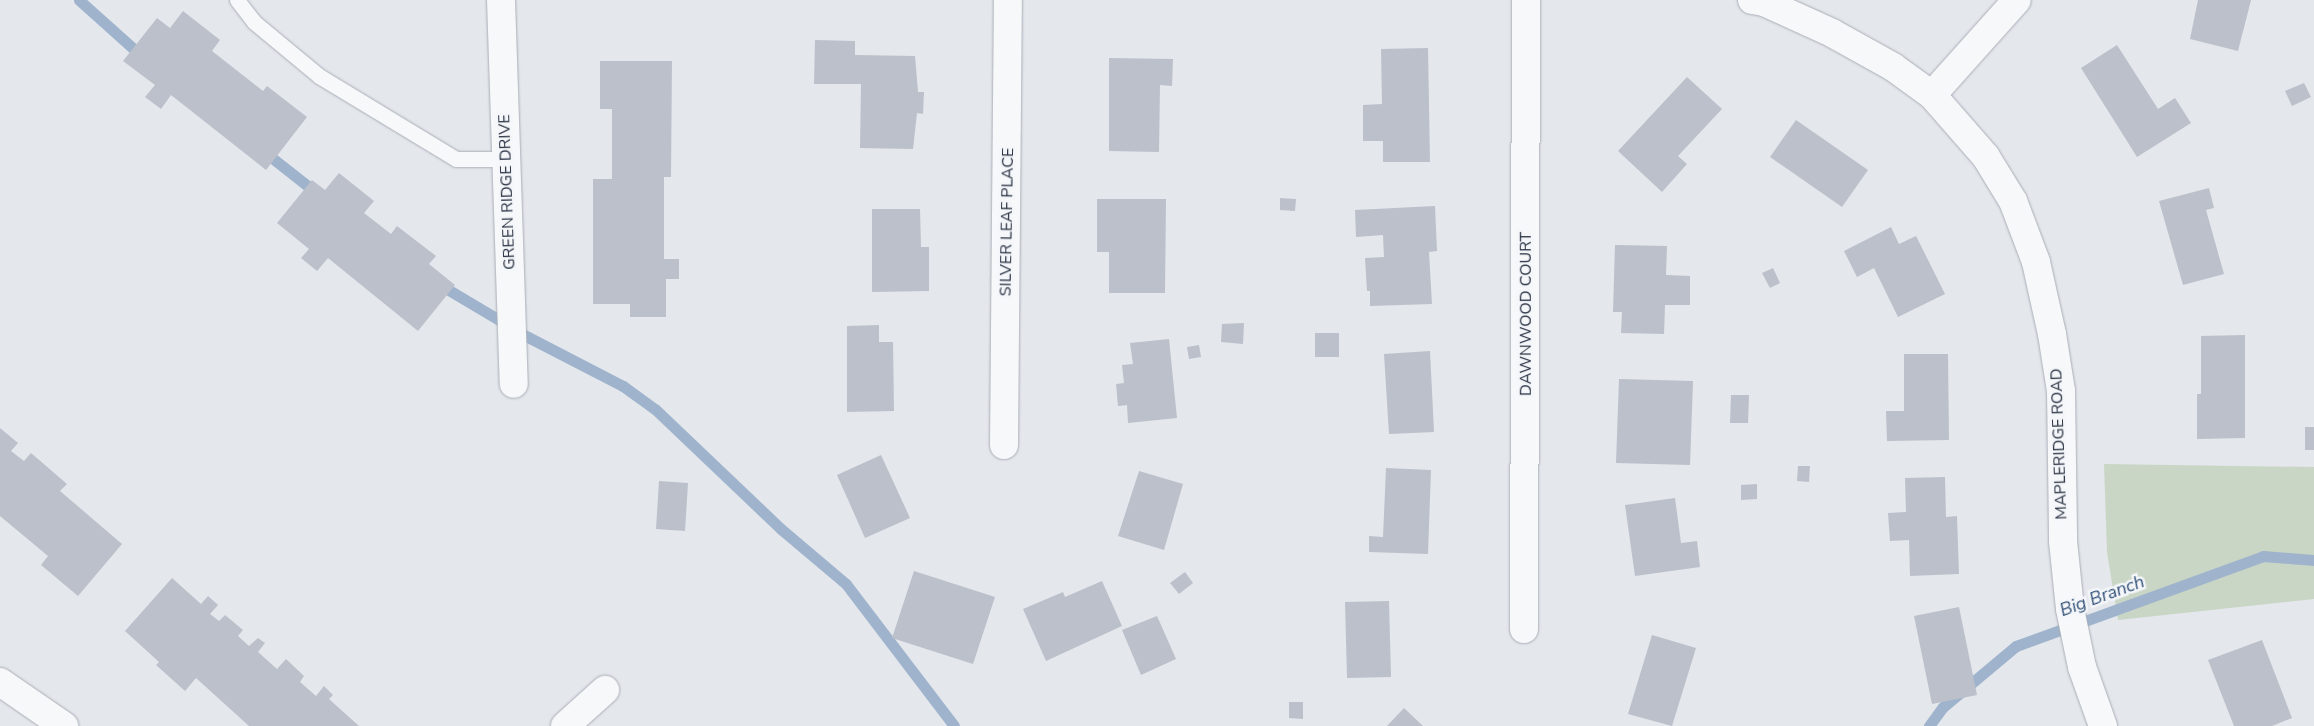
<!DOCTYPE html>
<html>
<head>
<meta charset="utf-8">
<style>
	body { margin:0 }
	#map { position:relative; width:2314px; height:726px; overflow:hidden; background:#e4e7ec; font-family:"Nunito Sans",sans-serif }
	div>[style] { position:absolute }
	.green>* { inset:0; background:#c9d6c5 }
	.stream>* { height:11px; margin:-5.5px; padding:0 5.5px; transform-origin:5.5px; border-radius:5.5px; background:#9fb4cc }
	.building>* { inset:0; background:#bbc0ca }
	.roads { filter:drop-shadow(0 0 1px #a9aeb7) drop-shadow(0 0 1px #a9aeb7) }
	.service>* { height:15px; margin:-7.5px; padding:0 7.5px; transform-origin:7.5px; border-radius:7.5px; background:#f7f8fa }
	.minor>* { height:28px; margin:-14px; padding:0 14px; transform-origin:14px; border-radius:14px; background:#f7f8fa }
	.tertiary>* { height:28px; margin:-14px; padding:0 14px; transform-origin:14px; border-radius:14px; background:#f7f8fa }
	span { translate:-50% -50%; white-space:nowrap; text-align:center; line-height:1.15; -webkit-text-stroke:5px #f4f6f9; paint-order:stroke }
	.street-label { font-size:16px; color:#2b3445 }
	.water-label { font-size:18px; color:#34527a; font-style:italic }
</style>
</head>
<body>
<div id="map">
	<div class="green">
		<i style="clip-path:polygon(2104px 464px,2314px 467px,2314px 599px,2118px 620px,2107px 552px)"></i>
	</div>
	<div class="stream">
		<i style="left:79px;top:0;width:89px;rotate:41.8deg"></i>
		<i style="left:262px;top:150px;width:71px;rotate:38.2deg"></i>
		<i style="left:437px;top:283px;width:106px;rotate:30.7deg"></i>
		<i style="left:528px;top:337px;width:107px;rotate:27.3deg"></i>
		<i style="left:623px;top:386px;width:39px;rotate:36deg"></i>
		<i style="left:655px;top:409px;width:174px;rotate:43.6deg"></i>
		<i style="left:781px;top:529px;width:85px;rotate:40.2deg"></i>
		<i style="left:846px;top:584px;width:178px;rotate:52.7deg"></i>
		<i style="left:1929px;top:726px;width:24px;rotate:-54deg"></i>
		<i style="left:1943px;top:707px;width:95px;rotate:-39.9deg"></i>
		<i style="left:2016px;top:646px;width:263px;rotate:-20deg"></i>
		<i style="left:2263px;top:556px;width:51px;rotate:4.5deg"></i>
	</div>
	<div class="building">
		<i style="clip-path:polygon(2198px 0,2251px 0,2238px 51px,2190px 39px)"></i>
		<i style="clip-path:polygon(183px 11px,220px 40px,212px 51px,263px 91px,267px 86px,307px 117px,266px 170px,171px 95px,161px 109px,145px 97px,155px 85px,123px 61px,157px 18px,170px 28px)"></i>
		<i style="clip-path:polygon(815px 40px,855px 41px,855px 55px,915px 56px,918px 92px,924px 92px,923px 114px,917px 113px,913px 149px,860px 148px,861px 84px,814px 84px)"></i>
		<i style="clip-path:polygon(2117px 45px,2158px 109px,2175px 98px,2191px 123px,2137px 157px,2081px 68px)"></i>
		<i style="clip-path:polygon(1428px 48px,1430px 162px,1383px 162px,1383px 141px,1363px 141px,1363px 105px,1382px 104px,1381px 49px)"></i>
		<i style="clip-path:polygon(1109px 58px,1173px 59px,1172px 86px,1160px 85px,1159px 152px,1109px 151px)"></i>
		<i style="clip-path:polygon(600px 61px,672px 61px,671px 177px,664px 177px,664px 259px,679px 259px,679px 279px,666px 279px,666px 317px,630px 317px,630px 304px,593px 304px,593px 179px,612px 179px,612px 109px,600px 109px)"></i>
		<i style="clip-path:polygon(1687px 77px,1722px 109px,1678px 156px,1687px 164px,1662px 192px,1618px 151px)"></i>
		<i style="clip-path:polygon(2304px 83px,2311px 97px,2292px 106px,2285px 91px)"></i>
		<i style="clip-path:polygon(1796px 120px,1868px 170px,1842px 207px,1770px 157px)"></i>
		<i style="clip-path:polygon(339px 173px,374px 201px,364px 213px,391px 234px,397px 226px,436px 256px,429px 264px,455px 285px,418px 331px,328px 258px,317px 271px,301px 258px,309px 249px,277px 223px,312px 180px,325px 190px)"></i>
		<i style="clip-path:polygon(2209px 188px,2214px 208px,2206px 210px,2224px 274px,2183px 285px,2159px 201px)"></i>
		<i style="clip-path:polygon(1280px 198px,1296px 199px,1295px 211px,1280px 210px)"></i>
		<i style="clip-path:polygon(1097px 199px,1166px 199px,1165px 293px,1109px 293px,1109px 252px,1097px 252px)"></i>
		<i style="clip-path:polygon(1435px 206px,1437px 251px,1429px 252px,1432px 304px,1370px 306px,1370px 291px,1367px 291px,1365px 258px,1384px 257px,1383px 235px,1356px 237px,1355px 210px)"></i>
		<i style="clip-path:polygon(872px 209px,920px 209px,921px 247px,929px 247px,929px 291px,872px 292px)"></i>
		<i style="clip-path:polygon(1891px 227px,1899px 244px,1916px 236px,1945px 294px,1898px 317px,1874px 268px,1857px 277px,1844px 251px)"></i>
		<i style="clip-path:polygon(1615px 245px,1667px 246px,1666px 275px,1690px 276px,1690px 305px,1665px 305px,1664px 334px,1621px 333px,1622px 312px,1613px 312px)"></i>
		<i style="clip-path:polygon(1773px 268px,1780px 283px,1770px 288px,1762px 273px)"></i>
		<i style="clip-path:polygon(1244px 323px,1243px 344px,1221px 342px,1222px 324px)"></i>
		<i style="clip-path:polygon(879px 325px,879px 342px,893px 342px,894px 411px,847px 412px,847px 326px)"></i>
		<i style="clip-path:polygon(1315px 333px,1339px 333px,1339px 357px,1315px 357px)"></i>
		<i style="clip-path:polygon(2245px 335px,2245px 438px,2197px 439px,2197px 394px,2201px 394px,2201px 336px)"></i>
		<i style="clip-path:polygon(1169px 339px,1177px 418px,1128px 423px,1127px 405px,1118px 406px,1116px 384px,1124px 383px,1122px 365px,1133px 364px,1130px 343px)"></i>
		<i style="clip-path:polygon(1199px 345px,1201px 357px,1189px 359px,1187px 347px)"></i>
		<i style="clip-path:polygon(1430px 351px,1434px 432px,1389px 434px,1384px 354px)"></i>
		<i style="clip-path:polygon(1904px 354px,1948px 354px,1949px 440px,1887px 441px,1886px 411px,1904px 411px)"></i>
		<i style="clip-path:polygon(1619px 379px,1693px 381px,1690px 465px,1616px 463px)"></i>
		<i style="clip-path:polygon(1731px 395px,1749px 395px,1748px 423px,1730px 423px)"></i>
		<i style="clip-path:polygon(2305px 427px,2314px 427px,2314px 450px,2305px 450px)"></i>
		<i style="clip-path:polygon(0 428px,18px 443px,11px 451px,24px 461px,31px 453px,67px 484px,60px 491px,122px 544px,78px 596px,41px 565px,48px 556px,0 516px)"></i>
		<i style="clip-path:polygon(881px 455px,910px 518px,865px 538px,837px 475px)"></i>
		<i style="clip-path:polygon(1798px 466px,1810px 466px,1809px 482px,1797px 481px)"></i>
		<i style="clip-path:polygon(1386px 468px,1431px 470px,1428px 554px,1369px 552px,1369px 536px,1383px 537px)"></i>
		<i style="clip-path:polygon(1139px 471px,1183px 484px,1164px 550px,1118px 536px)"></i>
		<i style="clip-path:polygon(1945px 477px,1946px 517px,1957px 516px,1959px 574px,1910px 576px,1909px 540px,1890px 541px,1888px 513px,1906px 512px,1905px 478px)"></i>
		<i style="clip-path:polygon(659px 481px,688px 483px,685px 531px,656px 529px)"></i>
		<i style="clip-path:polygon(1757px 484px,1757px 499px,1741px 500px,1741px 485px)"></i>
		<i style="clip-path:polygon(1675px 498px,1681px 543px,1697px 541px,1700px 567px,1635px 576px,1625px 505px)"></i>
		<i style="clip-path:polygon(914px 571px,995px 597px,973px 664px,892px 638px)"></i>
		<i style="clip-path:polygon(1185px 572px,1193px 583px,1179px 594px,1170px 583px)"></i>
		<i style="clip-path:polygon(172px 578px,201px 604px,208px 596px,218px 605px,210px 614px,219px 621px,225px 615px,243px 630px,238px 636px,249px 646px,258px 638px,265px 643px,258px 652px,277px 669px,286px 659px,304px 676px,300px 682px,316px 696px,324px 686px,333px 695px,329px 699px,359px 726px,249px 726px,196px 678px,185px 691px,156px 665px,159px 662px,125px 631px)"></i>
		<i style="clip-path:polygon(1102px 581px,1122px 626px,1046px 661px,1023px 609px,1063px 592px,1065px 597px)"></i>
		<i style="clip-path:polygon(1389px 601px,1391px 677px,1347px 678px,1345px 602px)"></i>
		<i style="clip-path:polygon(1959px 607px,1977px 695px,1932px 704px,1914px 616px)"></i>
		<i style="clip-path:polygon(1157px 616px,1176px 659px,1141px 675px,1122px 630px)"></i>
		<i style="clip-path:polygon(1652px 635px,1696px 648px,1672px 726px,1628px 714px)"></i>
		<i style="clip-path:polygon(2262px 640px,2292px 718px,2272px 726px,2234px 726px,2208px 660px)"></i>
		<i style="clip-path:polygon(1289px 702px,1303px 702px,1303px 719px,1289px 718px)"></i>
		<i style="clip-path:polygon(1404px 708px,1423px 726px,1387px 726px)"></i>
	</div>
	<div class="roads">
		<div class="service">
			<i style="left:237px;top:0;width:28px;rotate:52deg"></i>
			<i style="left:254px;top:22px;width:85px;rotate:39.7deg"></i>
			<i style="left:319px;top:76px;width:160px;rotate:31.2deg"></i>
			<i style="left:456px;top:159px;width:50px"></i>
		</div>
		<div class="minor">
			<i style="left:501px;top:0;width:384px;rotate:88.1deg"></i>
			<i style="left:1932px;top:95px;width:127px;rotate:-48.2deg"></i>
			<i style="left:1004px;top:445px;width:445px;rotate:-89.5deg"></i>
			<i style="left:1524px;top:629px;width:629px;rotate:-89.82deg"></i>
			<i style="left:0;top:682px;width:78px;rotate:34.5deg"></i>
			<i style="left:565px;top:726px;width:54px;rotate:-42deg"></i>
		</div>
		<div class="tertiary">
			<i style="left:1752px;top:0;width:12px;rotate:9deg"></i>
			<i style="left:1764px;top:2px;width:75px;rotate:24.5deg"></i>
			<i style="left:1832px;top:33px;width:70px;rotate:29.1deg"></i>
			<i style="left:1893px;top:67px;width:48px;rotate:35.7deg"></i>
			<i style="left:1932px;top:95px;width:82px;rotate:48.9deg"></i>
			<i style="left:1986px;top:157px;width:52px;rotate:58.5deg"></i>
			<i style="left:2013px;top:201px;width:65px;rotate:69.3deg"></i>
			<i style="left:2036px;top:262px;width:74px;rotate:77.5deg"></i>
			<i style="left:2052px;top:334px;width:58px;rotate:81deg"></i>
			<i style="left:2061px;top:391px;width:150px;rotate:89.2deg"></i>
			<i style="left:2063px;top:541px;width:68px;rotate:84.1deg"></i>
			<i style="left:2070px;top:609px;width:59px;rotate:78.3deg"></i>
			<i style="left:2082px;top:667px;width:63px;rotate:70.4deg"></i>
		</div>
	</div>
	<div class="street-label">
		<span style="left:507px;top:192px;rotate:-92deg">GREEN RIDGE DRIVE</span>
		<span style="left:1007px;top:222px;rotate:-89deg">SILVER LEAF PLACE</span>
		<span style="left:1526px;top:314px;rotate:-90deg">DAWNWOOD COURT</span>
		<span style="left:2059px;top:444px;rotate:-92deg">MAPLERIDGE ROAD</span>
	</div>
	<div class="water-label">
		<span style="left:2102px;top:596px;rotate:-20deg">Big Branch</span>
	</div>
</div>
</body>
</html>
